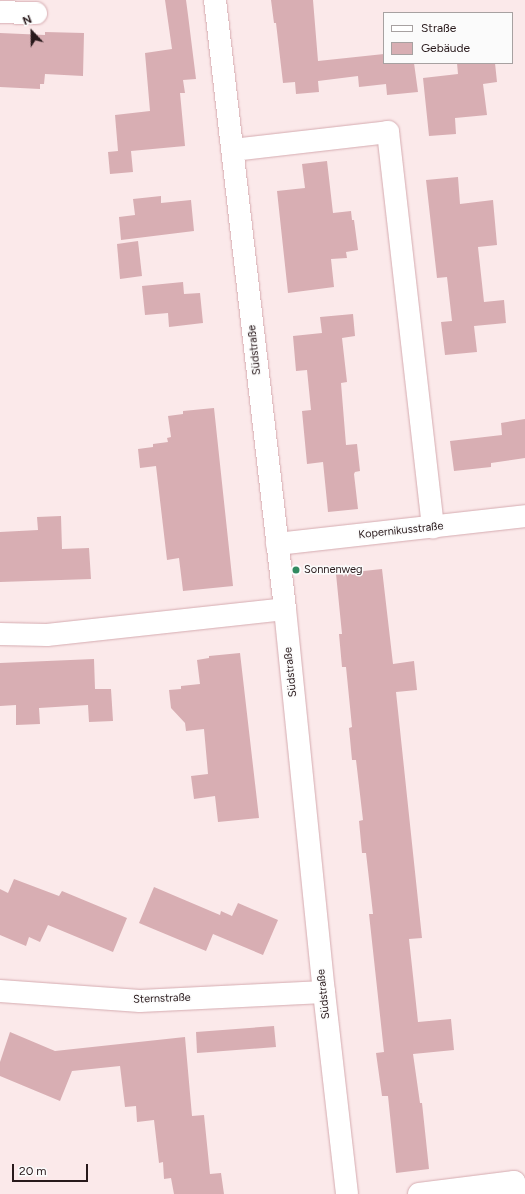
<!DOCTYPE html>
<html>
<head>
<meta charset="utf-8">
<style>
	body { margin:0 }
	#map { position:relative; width:525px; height:1194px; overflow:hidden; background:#fbe9ea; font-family:Figtree,sans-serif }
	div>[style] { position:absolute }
	.building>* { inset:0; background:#d8aeb3 }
	.roads { filter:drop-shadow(0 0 1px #d5abb0) drop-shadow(0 0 1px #d5abb0) }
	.minor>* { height:22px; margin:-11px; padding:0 11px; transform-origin:11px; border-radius:11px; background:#fff }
	.dots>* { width:11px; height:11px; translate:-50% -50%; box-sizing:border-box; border:2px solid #fbfbfb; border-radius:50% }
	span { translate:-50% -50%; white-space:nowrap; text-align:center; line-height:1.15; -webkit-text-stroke:3px #fbfbfb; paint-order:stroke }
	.street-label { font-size:11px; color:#28191b }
	.poi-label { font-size:11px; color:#28191b }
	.left { translate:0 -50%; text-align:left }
	.legend { position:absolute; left:383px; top:12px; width:130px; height:52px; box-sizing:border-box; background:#fbfbfb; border:1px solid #a7a1a1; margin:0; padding:5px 7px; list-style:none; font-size:12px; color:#28191b }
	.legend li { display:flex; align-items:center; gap:8px; height:20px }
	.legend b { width:20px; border:1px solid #a7a1a1 }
	.north { position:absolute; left:12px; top:12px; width:40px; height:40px; -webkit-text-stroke:3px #fbfbfb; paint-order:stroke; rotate:338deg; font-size:11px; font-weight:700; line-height:16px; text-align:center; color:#28191b }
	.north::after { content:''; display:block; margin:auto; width:14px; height:18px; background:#28191b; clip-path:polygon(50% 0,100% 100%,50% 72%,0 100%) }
	.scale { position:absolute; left:12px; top:1164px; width:76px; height:18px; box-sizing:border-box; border:2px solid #28191b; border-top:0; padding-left:5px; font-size:12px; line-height:14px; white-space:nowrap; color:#28191b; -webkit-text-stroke:3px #fbfbfb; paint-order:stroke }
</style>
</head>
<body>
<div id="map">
	<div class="building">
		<i style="clip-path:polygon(165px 0,186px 0,188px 15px,196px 79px,183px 80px,185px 93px,180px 93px,185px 146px,131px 151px,133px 172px,110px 174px,108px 152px,118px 151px,115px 115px,150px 111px,145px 53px,172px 49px)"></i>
		<i style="clip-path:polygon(271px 0,313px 0,318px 61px,384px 54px,384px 63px,414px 63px,418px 92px,387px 95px,386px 84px,359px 87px,358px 76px,318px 81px,319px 92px,296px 94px,295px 82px,283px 83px,276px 23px,274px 23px)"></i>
		<i style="clip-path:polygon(45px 32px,84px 33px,83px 76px,45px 74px,44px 84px,40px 84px,40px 89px,0 87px,0 33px,45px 35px)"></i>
		<i style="clip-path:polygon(457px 63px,495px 63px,497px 82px,483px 84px,487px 115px,455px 118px,456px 134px,429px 136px,423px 78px,458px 74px)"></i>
		<i style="clip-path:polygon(327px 161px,333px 213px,351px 211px,352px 220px,354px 220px,358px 250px,346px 252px,347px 258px,331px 259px,334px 287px,288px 293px,277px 191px,305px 188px,302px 164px)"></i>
		<i style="clip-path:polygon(458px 177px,460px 204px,493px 200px,497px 245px,478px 247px,484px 302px,504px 300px,506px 323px,474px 326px,477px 352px,445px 355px,441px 322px,452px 321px,447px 277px,437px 278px,426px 180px)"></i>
		<i style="clip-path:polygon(161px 196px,161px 203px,191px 200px,194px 231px,121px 240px,119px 217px,135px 215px,133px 199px)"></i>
		<i style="clip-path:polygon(138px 241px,142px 276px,120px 279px,117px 244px)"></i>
		<i style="clip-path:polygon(183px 282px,184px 294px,200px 293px,203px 323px,169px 327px,168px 313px,145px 315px,142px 286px)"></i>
		<i style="clip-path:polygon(353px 314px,355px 336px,342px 338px,347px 382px,341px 383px,346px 445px,357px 444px,360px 471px,355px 472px,354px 474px,358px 509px,328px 512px,323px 462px,307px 464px,302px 411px,311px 410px,307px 370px,296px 371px,293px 336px,322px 333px,320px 317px)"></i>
		<i style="clip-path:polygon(214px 408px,233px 586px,183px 591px,179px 558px,167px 560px,156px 466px,140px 468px,138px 449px,153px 447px,153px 444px,168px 442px,167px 438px,171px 437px,168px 416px,183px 414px,183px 411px)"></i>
		<i style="clip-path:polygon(525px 419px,525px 458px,491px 463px,491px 467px,454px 471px,450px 441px,502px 435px,501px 423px)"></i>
		<i style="clip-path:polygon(61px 516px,62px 549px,89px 548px,91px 579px,0 582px,0 532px,38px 530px,37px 517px)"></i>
		<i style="clip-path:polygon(382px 569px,393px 664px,414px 661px,417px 690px,396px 692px,422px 938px,409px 939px,418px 1022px,451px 1019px,454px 1050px,413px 1054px,420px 1103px,422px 1103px,429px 1169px,396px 1173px,388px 1096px,382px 1096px,376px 1053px,384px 1052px,369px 914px,373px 914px,366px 853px,362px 853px,359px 821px,363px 820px,356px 760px,352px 760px,349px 728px,352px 727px,346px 667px,342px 667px,339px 634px,342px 634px,336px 574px)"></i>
		<i style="clip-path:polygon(240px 653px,259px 818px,218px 822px,215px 796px,194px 799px,191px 776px,208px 774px,204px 729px,186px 731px,185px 723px,171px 708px,169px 690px,181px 689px,181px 686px,200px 684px,197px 660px,209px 658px,209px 656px)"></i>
		<i style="clip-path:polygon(94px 659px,95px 689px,111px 689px,113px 721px,89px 722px,88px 705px,39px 708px,40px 724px,16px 725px,16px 705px,0 706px,0 663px)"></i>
		<i style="clip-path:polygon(14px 879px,59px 896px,62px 891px,127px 918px,113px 952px,48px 925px,40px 942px,29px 937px,26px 946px,0 935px,0 889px,8px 893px)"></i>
		<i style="clip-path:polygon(154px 887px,220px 915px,221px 911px,232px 916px,238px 903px,278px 920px,263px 955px,213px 934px,206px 951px,139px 923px)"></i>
		<i style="clip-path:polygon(274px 1026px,276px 1047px,197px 1053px,196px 1032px)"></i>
		<i style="clip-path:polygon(10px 1032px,55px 1051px,185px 1037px,192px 1116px,204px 1115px,210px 1174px,221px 1173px,224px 1194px,174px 1194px,171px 1178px,164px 1179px,163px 1162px,159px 1163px,154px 1120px,137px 1122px,136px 1106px,125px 1107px,120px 1066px,72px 1071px,60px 1101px,0 1076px,0 1062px)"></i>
	</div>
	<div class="roads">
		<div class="minor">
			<i style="left:215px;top:0;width:613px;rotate:83.44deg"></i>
			<i style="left:285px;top:609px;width:385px;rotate:84.2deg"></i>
			<i style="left:324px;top:992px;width:203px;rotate:83.5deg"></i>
			<i style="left:0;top:12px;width:36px;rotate:2deg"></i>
			<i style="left:233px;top:150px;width:156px;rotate:-6.6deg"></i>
			<i style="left:388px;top:132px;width:398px;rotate:83.5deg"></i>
			<i style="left:277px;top:544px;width:250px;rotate:-6.4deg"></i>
			<i style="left:0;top:634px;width:47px;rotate:1.2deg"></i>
			<i style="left:47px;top:635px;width:239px;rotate:-6.2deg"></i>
			<i style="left:0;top:991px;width:140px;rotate:4.1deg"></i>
			<i style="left:140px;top:1001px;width:184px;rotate:-2.8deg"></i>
			<i style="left:419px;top:1194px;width:96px;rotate:-7.2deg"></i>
			<i style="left:514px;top:1182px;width:12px;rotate:85deg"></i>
		</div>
	</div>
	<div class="dots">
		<i style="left:296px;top:570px;background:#318a60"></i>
	</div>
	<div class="street-label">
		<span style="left:255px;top:350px;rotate:-96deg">Südstraße</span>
		<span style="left:401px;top:531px;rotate:-6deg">Kopernikusstraße</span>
		<span style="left:291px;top:672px;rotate:-96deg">Südstraße</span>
		<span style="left:324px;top:994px;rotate:-96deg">Südstraße</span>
		<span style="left:162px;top:999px;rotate:-2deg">Sternstraße</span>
	</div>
	<div class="poi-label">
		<span class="left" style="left:304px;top:570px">Sonnenweg</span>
	</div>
	<ul class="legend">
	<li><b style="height:5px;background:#fff"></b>Straße</li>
	<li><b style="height:11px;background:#d8aeb3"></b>Gebäude</li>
	</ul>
	<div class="north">N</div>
	<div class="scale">20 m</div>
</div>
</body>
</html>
